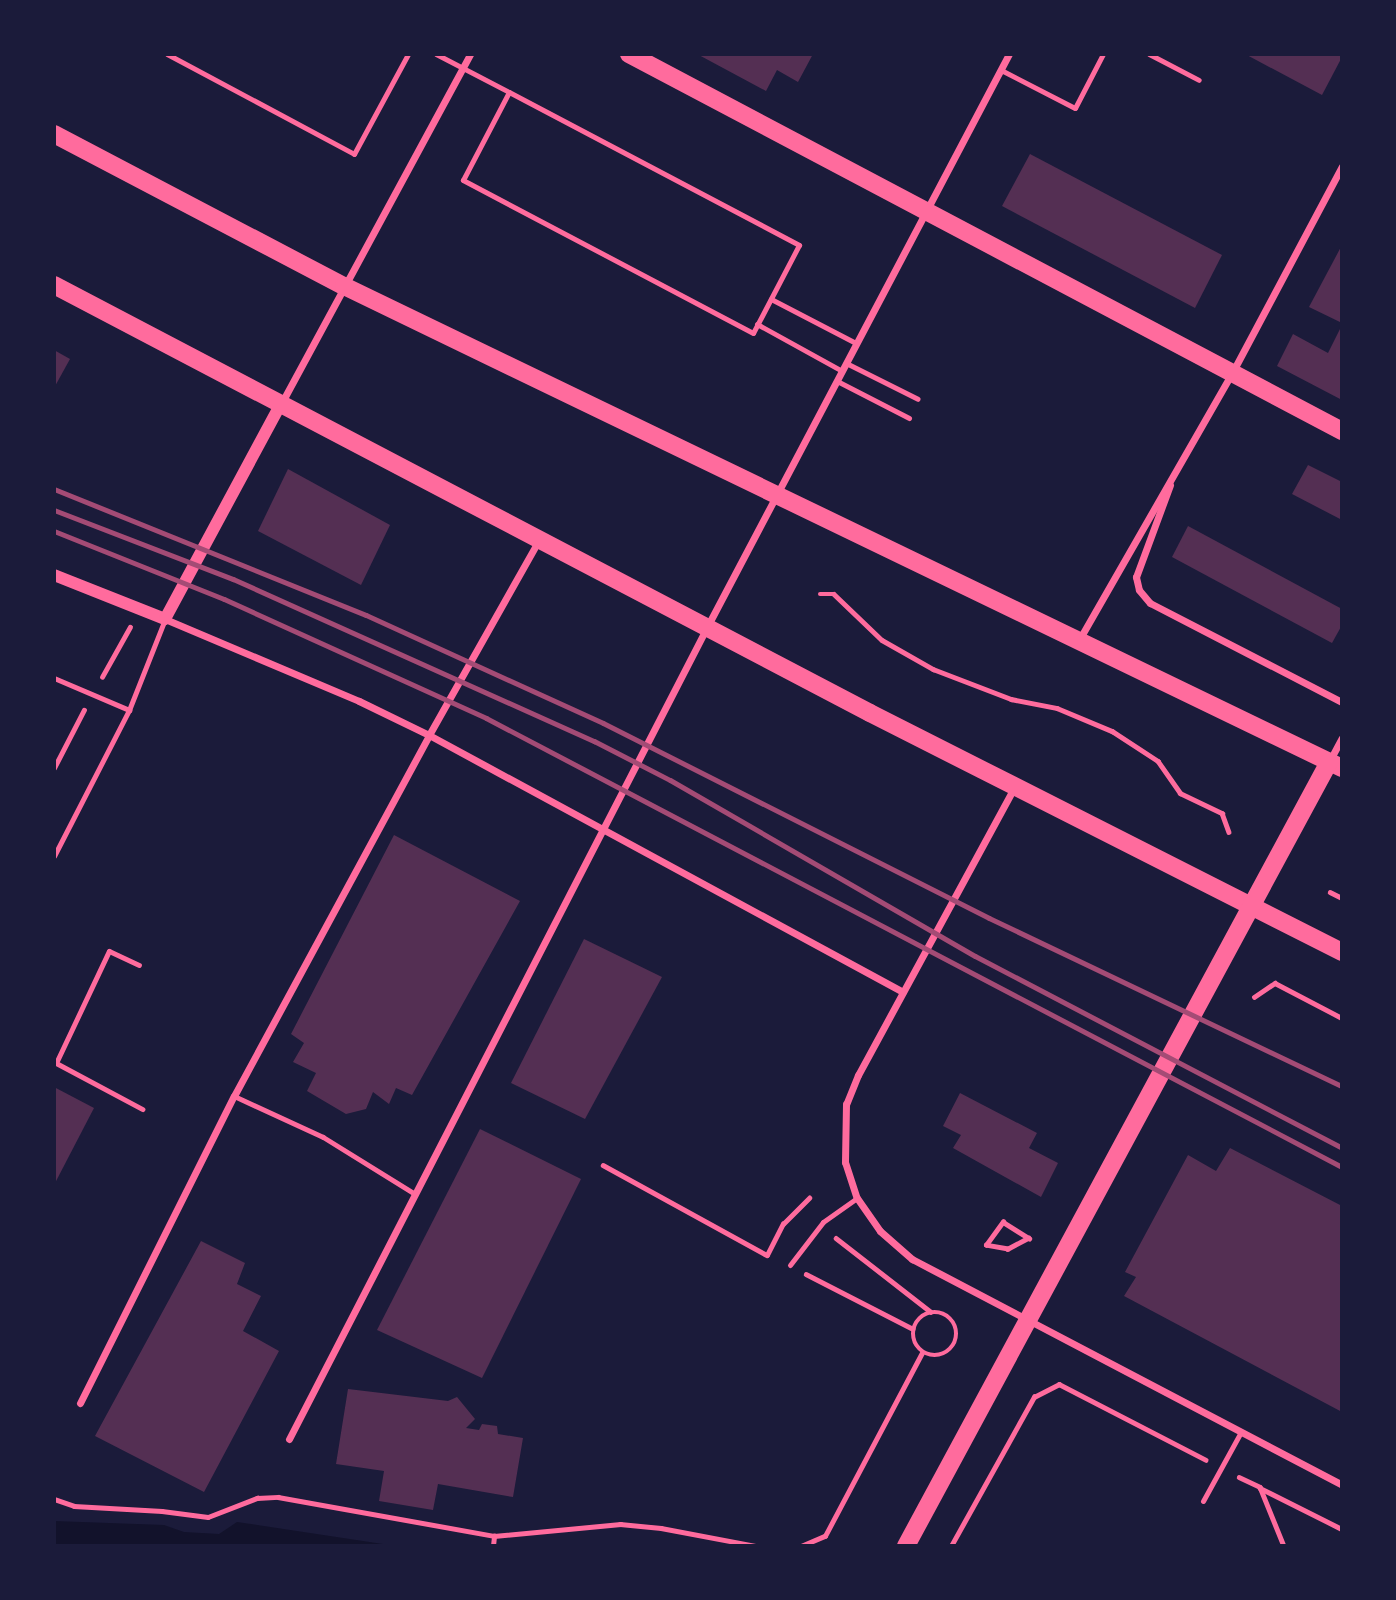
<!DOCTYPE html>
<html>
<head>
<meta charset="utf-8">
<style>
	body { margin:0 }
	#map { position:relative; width:1396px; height:1600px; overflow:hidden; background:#1b1b3a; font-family:Overpass,sans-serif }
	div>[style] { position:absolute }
	.water>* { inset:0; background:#12122b }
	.building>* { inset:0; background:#542f53 }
	.path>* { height:4.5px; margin:-2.25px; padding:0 2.25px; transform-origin:2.25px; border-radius:2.25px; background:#ff6b9d }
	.path>.ring { margin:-2.25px; padding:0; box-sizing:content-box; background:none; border:4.5px solid #ff6b9d; border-radius:50% }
	.service>* { height:5px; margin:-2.5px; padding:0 2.5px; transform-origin:2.5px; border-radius:2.5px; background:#ff6b9d }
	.minor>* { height:7px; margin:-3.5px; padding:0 3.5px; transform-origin:3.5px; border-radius:3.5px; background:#ff6b9d }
	.tertiary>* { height:12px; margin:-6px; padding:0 6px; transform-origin:6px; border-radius:6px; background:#ff6b9d }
	.primary>* { height:18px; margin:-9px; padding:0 9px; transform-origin:9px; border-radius:9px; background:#ff6b9d }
	.rail>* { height:5px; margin:-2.5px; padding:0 2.5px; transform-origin:2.5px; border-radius:2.5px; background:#a44b75 }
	span { translate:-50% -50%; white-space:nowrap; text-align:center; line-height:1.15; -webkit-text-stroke:5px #1b1b3a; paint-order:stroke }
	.frame { position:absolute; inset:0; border:56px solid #1b1b3a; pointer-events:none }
</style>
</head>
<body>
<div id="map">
	<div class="water">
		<i style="clip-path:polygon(54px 1521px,164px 1525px,184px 1532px,219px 1534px,237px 1522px,396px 1546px,54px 1546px)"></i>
	</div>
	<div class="building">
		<i style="clip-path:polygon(697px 54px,813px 54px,798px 82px,777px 70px,766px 91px)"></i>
		<i style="clip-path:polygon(1245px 54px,1342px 54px,1342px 57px,1322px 95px)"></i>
		<i style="clip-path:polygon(1030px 154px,1222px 255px,1195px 308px,1002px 206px)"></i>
		<i style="clip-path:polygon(1342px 245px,1342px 323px,1309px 307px)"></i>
		<i style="clip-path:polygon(1340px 329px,1342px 400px,1277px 366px,1293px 334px,1328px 353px)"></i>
		<i style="clip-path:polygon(54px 350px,70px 359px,54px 388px)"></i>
		<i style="clip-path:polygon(1308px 465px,1342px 482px,1342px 520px,1292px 494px)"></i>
		<i style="clip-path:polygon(288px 469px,390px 525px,361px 585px,258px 531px)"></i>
		<i style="clip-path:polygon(1188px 526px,1342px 609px,1342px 625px,1332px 643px,1172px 557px)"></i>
		<i style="clip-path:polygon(394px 835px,520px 901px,412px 1095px,396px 1088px,389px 1104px,373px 1092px,366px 1109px,346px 1114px,307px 1091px,316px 1073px,293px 1062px,304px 1043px,291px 1034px)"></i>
		<i style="clip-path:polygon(584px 939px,662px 977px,585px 1119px,511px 1083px)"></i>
		<i style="clip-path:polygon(54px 1087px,94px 1108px,54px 1185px)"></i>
		<i style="clip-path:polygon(960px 1093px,1037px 1133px,1029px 1148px,1058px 1163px,1041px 1197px,953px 1148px,961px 1135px,943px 1126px)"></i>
		<i style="clip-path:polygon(480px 1129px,581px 1179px,482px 1378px,377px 1330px)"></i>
		<i style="clip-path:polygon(1230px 1148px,1342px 1206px,1342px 1412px,1124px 1296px,1136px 1277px,1125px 1272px,1188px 1155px,1216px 1171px)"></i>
		<i style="clip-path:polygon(201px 1241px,245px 1263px,237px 1284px,261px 1296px,243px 1331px,279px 1351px,204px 1492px,95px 1436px)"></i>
		<i style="clip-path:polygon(348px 1389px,448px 1401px,457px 1397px,475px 1419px,466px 1428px,479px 1430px,482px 1424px,497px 1426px,498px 1434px,523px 1438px,513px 1497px,438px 1484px,433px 1510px,379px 1501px,384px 1471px,336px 1464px)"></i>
	</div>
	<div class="path">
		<i style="left:820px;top:594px;width:14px"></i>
		<i style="left:834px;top:594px;width:66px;rotate:43.8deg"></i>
		<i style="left:882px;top:640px;width:59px;rotate:29.6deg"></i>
		<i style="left:933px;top:669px;width:84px;rotate:21deg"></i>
		<i style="left:1011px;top:699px;width:47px;rotate:11.1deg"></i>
		<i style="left:1057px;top:708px;width:60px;rotate:22.7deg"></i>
		<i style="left:1112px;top:731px;width:55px;rotate:33.1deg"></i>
		<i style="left:1158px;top:761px;width:39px;rotate:55deg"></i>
		<i style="left:1180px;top:793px;width:47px;rotate:25.5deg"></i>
		<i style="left:1222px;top:813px;width:20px;rotate:70deg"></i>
		<i style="left:102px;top:677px;width:57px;rotate:-60.8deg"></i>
		<i style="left:54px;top:768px;width:65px;rotate:-62.7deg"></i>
		<i style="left:1330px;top:892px;width:13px;rotate:27deg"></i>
		<i style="left:1254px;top:997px;width:25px;rotate:-34deg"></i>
		<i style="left:1275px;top:983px;width:76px;rotate:27.6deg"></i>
		<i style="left:603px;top:1165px;width:187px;rotate:28.8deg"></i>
		<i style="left:767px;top:1255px;width:35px;rotate:-63deg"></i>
		<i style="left:783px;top:1224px;width:37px;rotate:-45deg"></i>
		<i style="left:1003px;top:1222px;width:31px;rotate:32deg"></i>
		<i style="left:1029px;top:1238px;width:24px;rotate:152deg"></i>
		<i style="left:1008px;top:1249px;width:22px;rotate:-170deg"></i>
		<i style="left:986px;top:1245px;width:29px;rotate:-54deg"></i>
		<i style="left:836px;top:1238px;width:120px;rotate:37.9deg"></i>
		<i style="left:806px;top:1274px;width:120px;rotate:27.2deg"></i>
		<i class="ring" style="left:913px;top:1312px;width:39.5px;height:39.5px"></i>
		<i style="left:1239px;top:1477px;width:23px;rotate:25deg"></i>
		<i style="left:1260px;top:1487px;width:64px;rotate:67.9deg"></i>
		<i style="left:1260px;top:1488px;width:92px;rotate:26.6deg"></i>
		<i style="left:54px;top:1499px;width:21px;rotate:19deg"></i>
		<i style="left:74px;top:1506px;width:88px;rotate:3.3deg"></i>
		<i style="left:162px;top:1511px;width:46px;rotate:7.4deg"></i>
		<i style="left:208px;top:1517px;width:53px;rotate:-21.2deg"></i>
		<i style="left:257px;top:1498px;width:21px;rotate:-3deg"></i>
		<i style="left:278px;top:1497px;width:219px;rotate:10.2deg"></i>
		<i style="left:494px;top:1536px;width:127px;rotate:-5.4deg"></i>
		<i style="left:620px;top:1524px;width:41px;rotate:5.6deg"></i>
		<i style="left:661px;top:1528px;width:97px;rotate:10.7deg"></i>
		<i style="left:493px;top:1546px;width:10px;rotate:-84deg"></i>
		<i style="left:801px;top:1546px;width:26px;rotate:-23deg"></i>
		<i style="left:825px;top:1536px;width:207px;rotate:-62.1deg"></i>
		<i style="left:951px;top:1546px;width:171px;rotate:-60.9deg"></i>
		<i style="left:1034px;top:1397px;width:28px;rotate:-27deg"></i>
		<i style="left:1059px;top:1384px;width:165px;rotate:27.3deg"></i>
	</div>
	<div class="service">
		<i style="left:167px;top:54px;width:212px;rotate:28.1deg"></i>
		<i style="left:354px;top:154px;width:114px;rotate:-61.6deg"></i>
		<i style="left:436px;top:54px;width:82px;rotate:27.5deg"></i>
		<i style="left:1149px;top:54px;width:56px;rotate:27.5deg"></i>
		<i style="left:1001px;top:70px;width:83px;rotate:27.2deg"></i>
		<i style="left:1075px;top:108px;width:61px;rotate:-62.6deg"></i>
		<i style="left:509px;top:92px;width:328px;rotate:27.8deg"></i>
		<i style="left:799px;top:245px;width:99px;rotate:117.6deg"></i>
		<i style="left:753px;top:333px;width:328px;rotate:-152.2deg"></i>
		<i style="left:463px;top:180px;width:99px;rotate:-62.4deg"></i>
		<i style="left:771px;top:299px;width:96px;rotate:27.4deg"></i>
		<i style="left:757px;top:324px;width:97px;rotate:28.9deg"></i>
		<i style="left:846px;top:363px;width:80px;rotate:26.6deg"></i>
		<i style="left:837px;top:381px;width:81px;rotate:27.2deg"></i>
		<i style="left:54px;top:678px;width:82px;rotate:23.1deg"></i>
		<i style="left:54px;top:856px;width:164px;rotate:-62.8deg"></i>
		<i style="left:129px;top:710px;width:98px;rotate:-68.4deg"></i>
		<i style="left:54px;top:1062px;width:2px;rotate:27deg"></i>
		<i style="left:56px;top:1063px;width:124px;rotate:-64.7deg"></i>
		<i style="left:109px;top:951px;width:33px;rotate:25deg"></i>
		<i style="left:56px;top:1063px;width:98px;rotate:28.1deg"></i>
		<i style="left:234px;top:1096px;width:98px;rotate:24.7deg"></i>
		<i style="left:323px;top:1137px;width:108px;rotate:31.8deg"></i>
		<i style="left:790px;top:1265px;width:54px;rotate:-52.5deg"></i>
		<i style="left:823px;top:1222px;width:42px;rotate:-35.2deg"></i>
		<i style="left:1203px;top:1501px;width:79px;rotate:-61.2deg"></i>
	</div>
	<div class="minor">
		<i style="left:281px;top:404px;width:398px;rotate:-61.6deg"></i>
		<i style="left:1170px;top:485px;width:98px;rotate:110.3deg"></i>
		<i style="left:1136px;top:577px;width:13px;rotate:77deg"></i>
		<i style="left:1139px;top:590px;width:17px;rotate:50deg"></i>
		<i style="left:1150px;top:603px;width:216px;rotate:27.3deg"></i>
		<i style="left:165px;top:619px;width:211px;rotate:22.9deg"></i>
		<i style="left:359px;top:701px;width:78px;rotate:25.9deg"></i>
		<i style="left:429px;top:735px;width:539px;rotate:28.47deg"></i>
		<i style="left:1079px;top:640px;width:308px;rotate:-60.2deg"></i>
		<i style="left:1232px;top:373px;width:234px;rotate:-62deg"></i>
		<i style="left:1329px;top:762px;width:27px;rotate:-62deg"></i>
		<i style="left:1015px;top:786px;width:329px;rotate:118.5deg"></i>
		<i style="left:858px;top:1075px;width:31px;rotate:112deg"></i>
		<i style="left:846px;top:1104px;width:58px;rotate:91deg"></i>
		<i style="left:845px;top:1162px;width:38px;rotate:72deg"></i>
		<i style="left:857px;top:1198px;width:40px;rotate:55.1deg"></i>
		<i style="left:880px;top:1231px;width:43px;rotate:41.2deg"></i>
		<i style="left:912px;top:1259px;width:486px;rotate:27.7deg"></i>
		<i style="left:80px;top:1403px;width:343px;rotate:-63.4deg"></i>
		<i style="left:234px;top:1096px;width:410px;rotate:-61.6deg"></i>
		<i style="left:429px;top:735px;width:224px;rotate:-60.6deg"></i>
		<i style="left:289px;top:1439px;width:913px;rotate:-62.76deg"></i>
		<i style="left:707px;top:627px;width:648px;rotate:-62.21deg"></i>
	</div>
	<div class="tertiary">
		<i style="left:54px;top:575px;width:119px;rotate:21.6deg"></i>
		<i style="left:165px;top:619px;width:244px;rotate:-61.7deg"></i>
	</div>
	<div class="primary">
		<i style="left:629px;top:54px;width:807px;rotate:27.87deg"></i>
		<i style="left:54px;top:134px;width:327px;rotate:27.7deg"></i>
		<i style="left:344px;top:286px;width:1108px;rotate:25.78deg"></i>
		<i style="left:54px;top:285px;width:921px;rotate:27.68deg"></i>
		<i style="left:870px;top:713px;width:529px;rotate:26.86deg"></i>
		<i style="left:906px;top:1546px;width:891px;rotate:-61.65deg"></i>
	</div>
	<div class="rail">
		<i style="left:54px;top:489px;width:336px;rotate:22deg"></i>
		<i style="left:366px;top:615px;width:260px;rotate:24.5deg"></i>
		<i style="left:603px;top:723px;width:432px;rotate:26.8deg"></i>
		<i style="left:989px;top:918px;width:391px;rotate:25.5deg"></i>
		<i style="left:54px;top:510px;width:192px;rotate:21.1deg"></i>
		<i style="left:233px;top:579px;width:396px;rotate:24.2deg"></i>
		<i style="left:594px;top:741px;width:85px;rotate:27.2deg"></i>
		<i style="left:670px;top:780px;width:352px;rotate:30deg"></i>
		<i style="left:975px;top:956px;width:414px;rotate:27.6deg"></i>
		<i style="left:54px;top:531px;width:183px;rotate:21.8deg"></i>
		<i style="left:224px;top:599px;width:288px;rotate:24.4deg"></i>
		<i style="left:486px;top:718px;width:967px;rotate:27.68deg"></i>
	</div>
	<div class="frame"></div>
</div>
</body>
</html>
